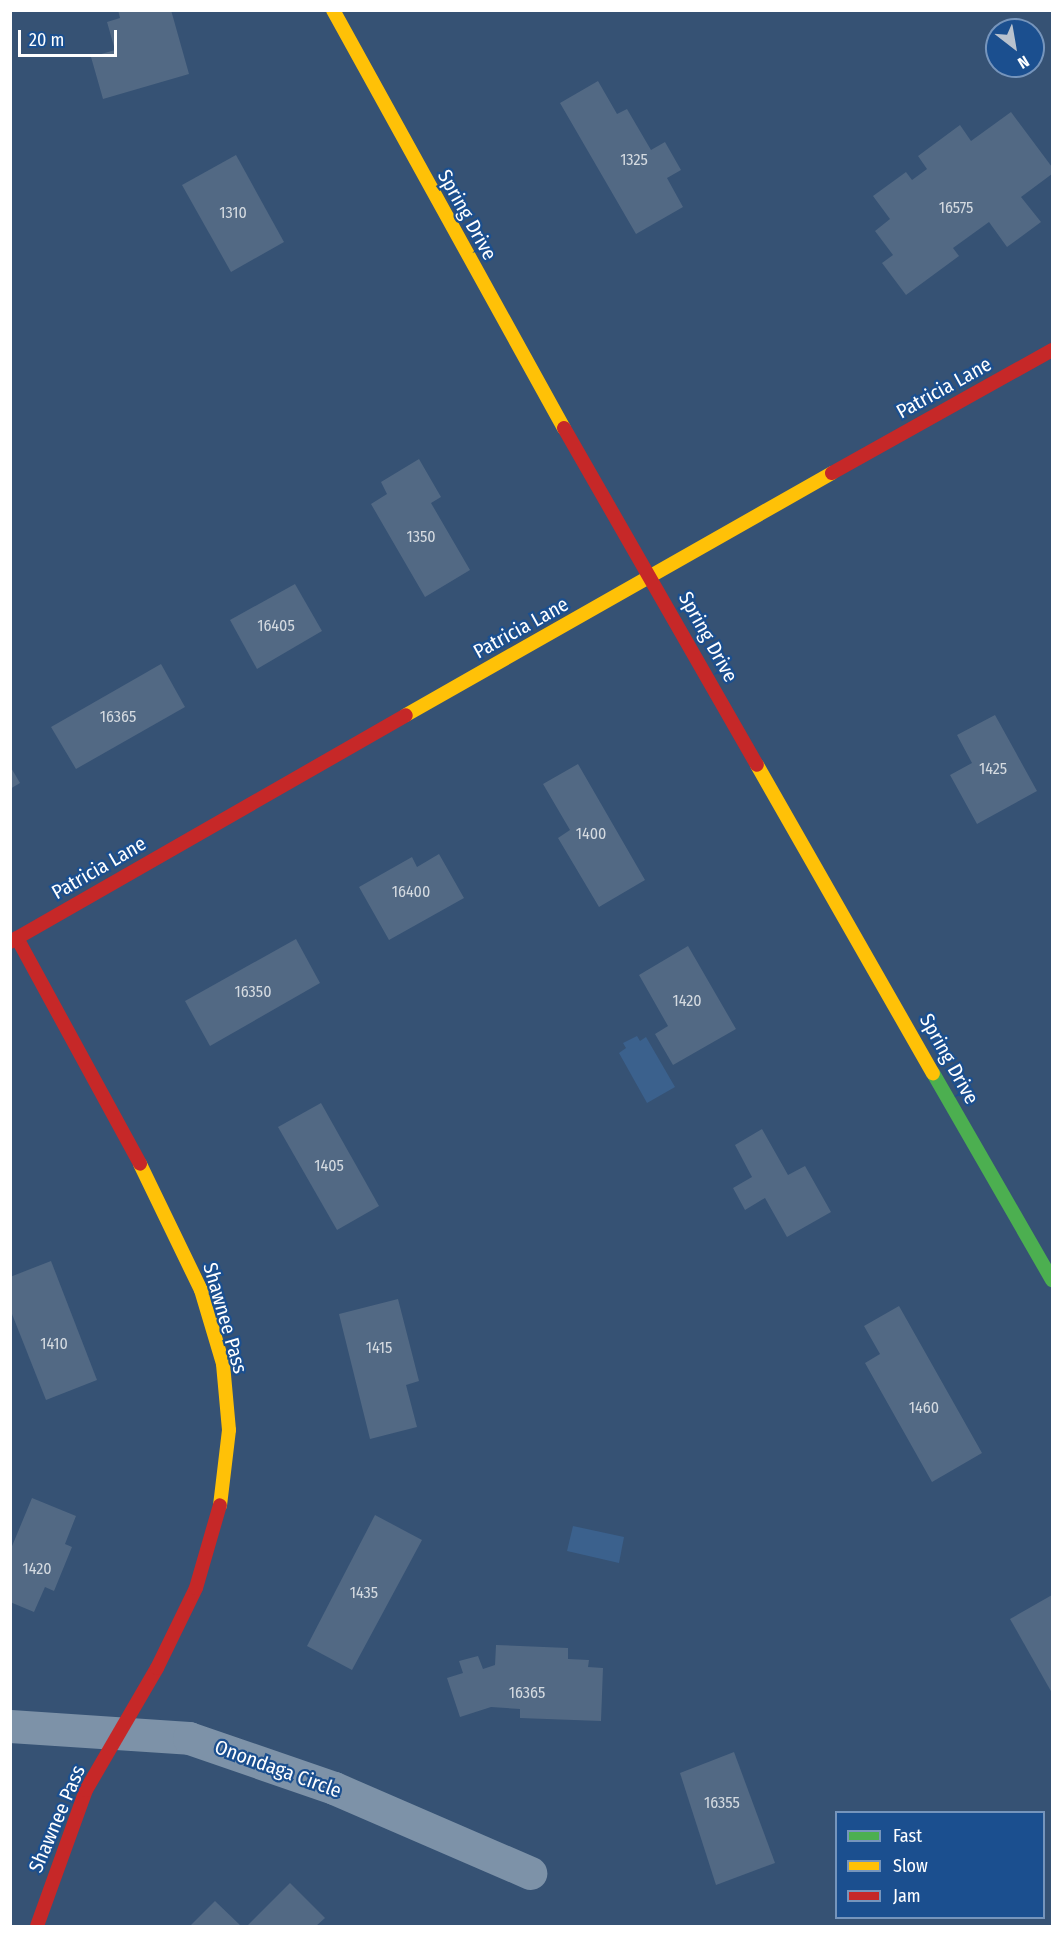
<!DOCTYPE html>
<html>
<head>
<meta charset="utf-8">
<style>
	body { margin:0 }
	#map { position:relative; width:1063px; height:1937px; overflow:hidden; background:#365274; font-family:"Fira Sans Condensed",sans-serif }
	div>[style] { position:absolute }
	.water>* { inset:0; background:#3b618d }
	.building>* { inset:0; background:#526984 }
	.street>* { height:33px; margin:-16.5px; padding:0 16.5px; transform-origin:16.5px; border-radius:16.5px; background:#7d92a8 }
	.fast>* { height:14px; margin:-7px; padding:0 7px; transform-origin:7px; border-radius:7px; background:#4caf50 }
	.slow>* { height:14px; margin:-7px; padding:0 7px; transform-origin:7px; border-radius:7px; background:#ffc107 }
	.jam>* { height:14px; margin:-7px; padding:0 7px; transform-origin:7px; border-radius:7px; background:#c62828 }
	span { translate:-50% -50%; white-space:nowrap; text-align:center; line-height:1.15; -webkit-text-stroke:4.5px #1b4f8f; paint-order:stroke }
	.number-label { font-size:16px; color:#d4dae0 }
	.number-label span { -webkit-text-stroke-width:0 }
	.street-label { font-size:20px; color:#fff }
	.frame { position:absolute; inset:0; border:12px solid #fff; pointer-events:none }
	.legend { position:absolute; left:835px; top:1811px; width:210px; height:108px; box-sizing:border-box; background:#1b4f8f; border:2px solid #7695bc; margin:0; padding:8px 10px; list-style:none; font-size:18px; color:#fff }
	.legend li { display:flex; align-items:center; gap:12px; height:30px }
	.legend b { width:30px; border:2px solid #7695bc }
	.north { position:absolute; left:985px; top:18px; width:60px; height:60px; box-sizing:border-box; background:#1b4f8f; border:2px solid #7695bc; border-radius:50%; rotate:149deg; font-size:16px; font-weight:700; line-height:24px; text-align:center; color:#fff }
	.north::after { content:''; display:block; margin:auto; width:21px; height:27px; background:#b9c2ce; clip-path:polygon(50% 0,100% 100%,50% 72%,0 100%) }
	.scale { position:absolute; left:18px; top:30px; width:99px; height:27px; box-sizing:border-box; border:3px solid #fff; border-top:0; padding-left:8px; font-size:18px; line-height:21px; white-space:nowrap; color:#fff; -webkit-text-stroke:4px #1b4f8f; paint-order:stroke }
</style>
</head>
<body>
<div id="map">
	<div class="water">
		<i style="clip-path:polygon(637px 1036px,640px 1041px,646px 1037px,675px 1087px,647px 1103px,619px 1053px,626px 1048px,623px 1043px)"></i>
		<i style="clip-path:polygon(573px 1526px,624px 1537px,619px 1563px,567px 1551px)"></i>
	</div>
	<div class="building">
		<i style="clip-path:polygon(118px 10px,171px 10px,189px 74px,103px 99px,91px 57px,115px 50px,107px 22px,120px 18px)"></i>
		<i style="clip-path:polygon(598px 81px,617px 114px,627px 109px,651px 150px,665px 142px,681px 170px,667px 178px,683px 207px,636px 234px,560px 103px)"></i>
		<i style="clip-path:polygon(1011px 112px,1052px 167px,1052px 174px,1021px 197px,1041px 222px,1007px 247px,989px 222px,953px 248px,959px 256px,906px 295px,882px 263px,893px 255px,875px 231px,890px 219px,873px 196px,906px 172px,912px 180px,927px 169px,918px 156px,960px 125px,971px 141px)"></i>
		<i style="clip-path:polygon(236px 155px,284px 242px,231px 272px,182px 185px)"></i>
		<i style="clip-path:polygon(419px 459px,441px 497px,431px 503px,470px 570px,425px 597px,371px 504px,387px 494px,381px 482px)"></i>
		<i style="clip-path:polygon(295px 584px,322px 631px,257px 669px,230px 620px)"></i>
		<i style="clip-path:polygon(161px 664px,185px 707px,76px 769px,51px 727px)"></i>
		<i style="clip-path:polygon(995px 715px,1037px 791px,977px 824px,950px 775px,972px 763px,957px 735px)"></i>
		<i style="clip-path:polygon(578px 764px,645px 880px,599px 907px,558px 838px,570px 830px,543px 784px)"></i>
		<i style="clip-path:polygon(10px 766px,20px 783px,10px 789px)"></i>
		<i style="clip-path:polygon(439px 854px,464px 898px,389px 940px,359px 887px,412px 857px,417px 867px)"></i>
		<i style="clip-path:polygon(296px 939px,320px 983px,210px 1046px,185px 1001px)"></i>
		<i style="clip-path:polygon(688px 946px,736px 1029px,673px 1065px,655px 1034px,668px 1026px,639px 975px)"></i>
		<i style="clip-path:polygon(321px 1103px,379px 1206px,337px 1230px,278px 1127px)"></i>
		<i style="clip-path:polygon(762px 1129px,788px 1175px,805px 1166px,831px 1212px,787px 1237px,765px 1198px,745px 1210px,733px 1188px,752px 1177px,735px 1145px)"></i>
		<i style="clip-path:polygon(51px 1261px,97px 1380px,46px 1400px,10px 1309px,10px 1277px)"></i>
		<i style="clip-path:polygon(398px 1299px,419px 1381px,406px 1385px,417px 1427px,370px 1439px,339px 1314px)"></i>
		<i style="clip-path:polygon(899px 1306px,982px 1453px,932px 1482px,865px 1363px,880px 1354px,864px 1326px)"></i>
		<i style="clip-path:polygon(32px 1498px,76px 1516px,65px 1544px,72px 1547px,54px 1591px,45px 1587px,34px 1612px,10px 1602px,10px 1551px)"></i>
		<i style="clip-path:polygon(375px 1515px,422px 1540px,352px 1670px,307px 1646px)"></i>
		<i style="clip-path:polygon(1052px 1595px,1052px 1693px,1010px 1619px)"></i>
		<i style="clip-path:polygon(496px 1645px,568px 1648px,568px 1659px,589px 1660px,588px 1667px,603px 1668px,601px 1721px,520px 1718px,520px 1709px,491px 1707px,460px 1717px,447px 1678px,463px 1673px,459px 1661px,478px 1656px,483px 1669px,495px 1665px)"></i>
		<i style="clip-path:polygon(734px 1752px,775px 1863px,716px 1885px,680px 1773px)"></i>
		<i style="clip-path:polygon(290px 1883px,325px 1918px,316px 1926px,247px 1926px)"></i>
		<i style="clip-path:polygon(215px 1901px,241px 1926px,190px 1926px)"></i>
	</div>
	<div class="street">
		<i style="left:10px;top:1726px;width:179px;rotate:3.8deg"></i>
		<i style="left:189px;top:1738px;width:153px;rotate:19deg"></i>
		<i style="left:334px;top:1788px;width:214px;rotate:23.4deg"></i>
	</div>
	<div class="fast">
		<i style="left:933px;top:1073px;width:239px;rotate:60.1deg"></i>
	</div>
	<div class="slow">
		<i style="left:333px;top:10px;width:478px;rotate:61.1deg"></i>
		<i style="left:406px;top:715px;width:490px;rotate:-29.6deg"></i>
		<i style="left:757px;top:765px;width:355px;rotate:60.3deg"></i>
		<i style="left:140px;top:1164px;width:140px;rotate:64.2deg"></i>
		<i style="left:201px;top:1290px;width:77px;rotate:73.4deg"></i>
		<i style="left:223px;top:1364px;width:66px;rotate:84.8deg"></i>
		<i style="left:229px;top:1430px;width:76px;rotate:96.8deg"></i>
	</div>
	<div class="jam">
		<i style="left:564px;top:428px;width:388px;rotate:60.2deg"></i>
		<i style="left:832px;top:473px;width:252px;rotate:-29.2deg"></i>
		<i style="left:17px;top:938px;width:257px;rotate:61.4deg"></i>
		<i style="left:10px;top:942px;width:456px;rotate:-29.8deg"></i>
		<i style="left:37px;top:1926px;width:145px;rotate:-70.2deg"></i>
		<i style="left:86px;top:1790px;width:141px;rotate:-59.8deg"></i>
		<i style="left:157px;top:1668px;width:89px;rotate:-64deg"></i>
		<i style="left:196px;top:1588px;width:86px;rotate:-73.9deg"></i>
	</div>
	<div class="number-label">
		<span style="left:634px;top:160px">1325</span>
		<span style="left:956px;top:208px">16575</span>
		<span style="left:233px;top:213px">1310</span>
		<span style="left:421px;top:537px">1350</span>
		<span style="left:276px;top:626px">16405</span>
		<span style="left:118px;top:717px">16365</span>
		<span style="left:993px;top:769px">1425</span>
		<span style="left:591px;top:834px">1400</span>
		<span style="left:411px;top:892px">16400</span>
		<span style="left:253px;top:992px">16350</span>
		<span style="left:687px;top:1001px">1420</span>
		<span style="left:329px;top:1166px">1405</span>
		<span style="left:54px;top:1344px">1410</span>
		<span style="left:379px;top:1348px">1415</span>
		<span style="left:924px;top:1408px">1460</span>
		<span style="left:37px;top:1569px">1420</span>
		<span style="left:364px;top:1593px">1435</span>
		<span style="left:527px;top:1693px">16365</span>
		<span style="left:722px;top:1803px">16355</span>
	</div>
	<div class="street-label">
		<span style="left:467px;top:215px;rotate:61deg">Spring Drive</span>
		<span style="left:944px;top:388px;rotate:-29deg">Patricia Lane</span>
		<span style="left:521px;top:628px;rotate:-29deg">Patricia Lane</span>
		<span style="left:708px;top:637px;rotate:61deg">Spring Drive</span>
		<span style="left:99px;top:868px;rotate:-30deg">Patricia Lane</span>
		<span style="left:949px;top:1059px;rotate:61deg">Spring Drive</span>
		<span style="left:225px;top:1318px;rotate:74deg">Shawnee Pass</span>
		<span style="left:278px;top:1769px;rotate:20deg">Onondaga Circle</span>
		<span style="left:57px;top:1819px;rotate:-67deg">Shawnee Pass</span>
	</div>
	<div class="frame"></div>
	<ul class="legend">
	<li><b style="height:8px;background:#4caf50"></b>Fast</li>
	<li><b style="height:8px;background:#ffc107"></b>Slow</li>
	<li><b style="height:8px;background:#c62828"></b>Jam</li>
	</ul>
	<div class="north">N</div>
	<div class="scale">20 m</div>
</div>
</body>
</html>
